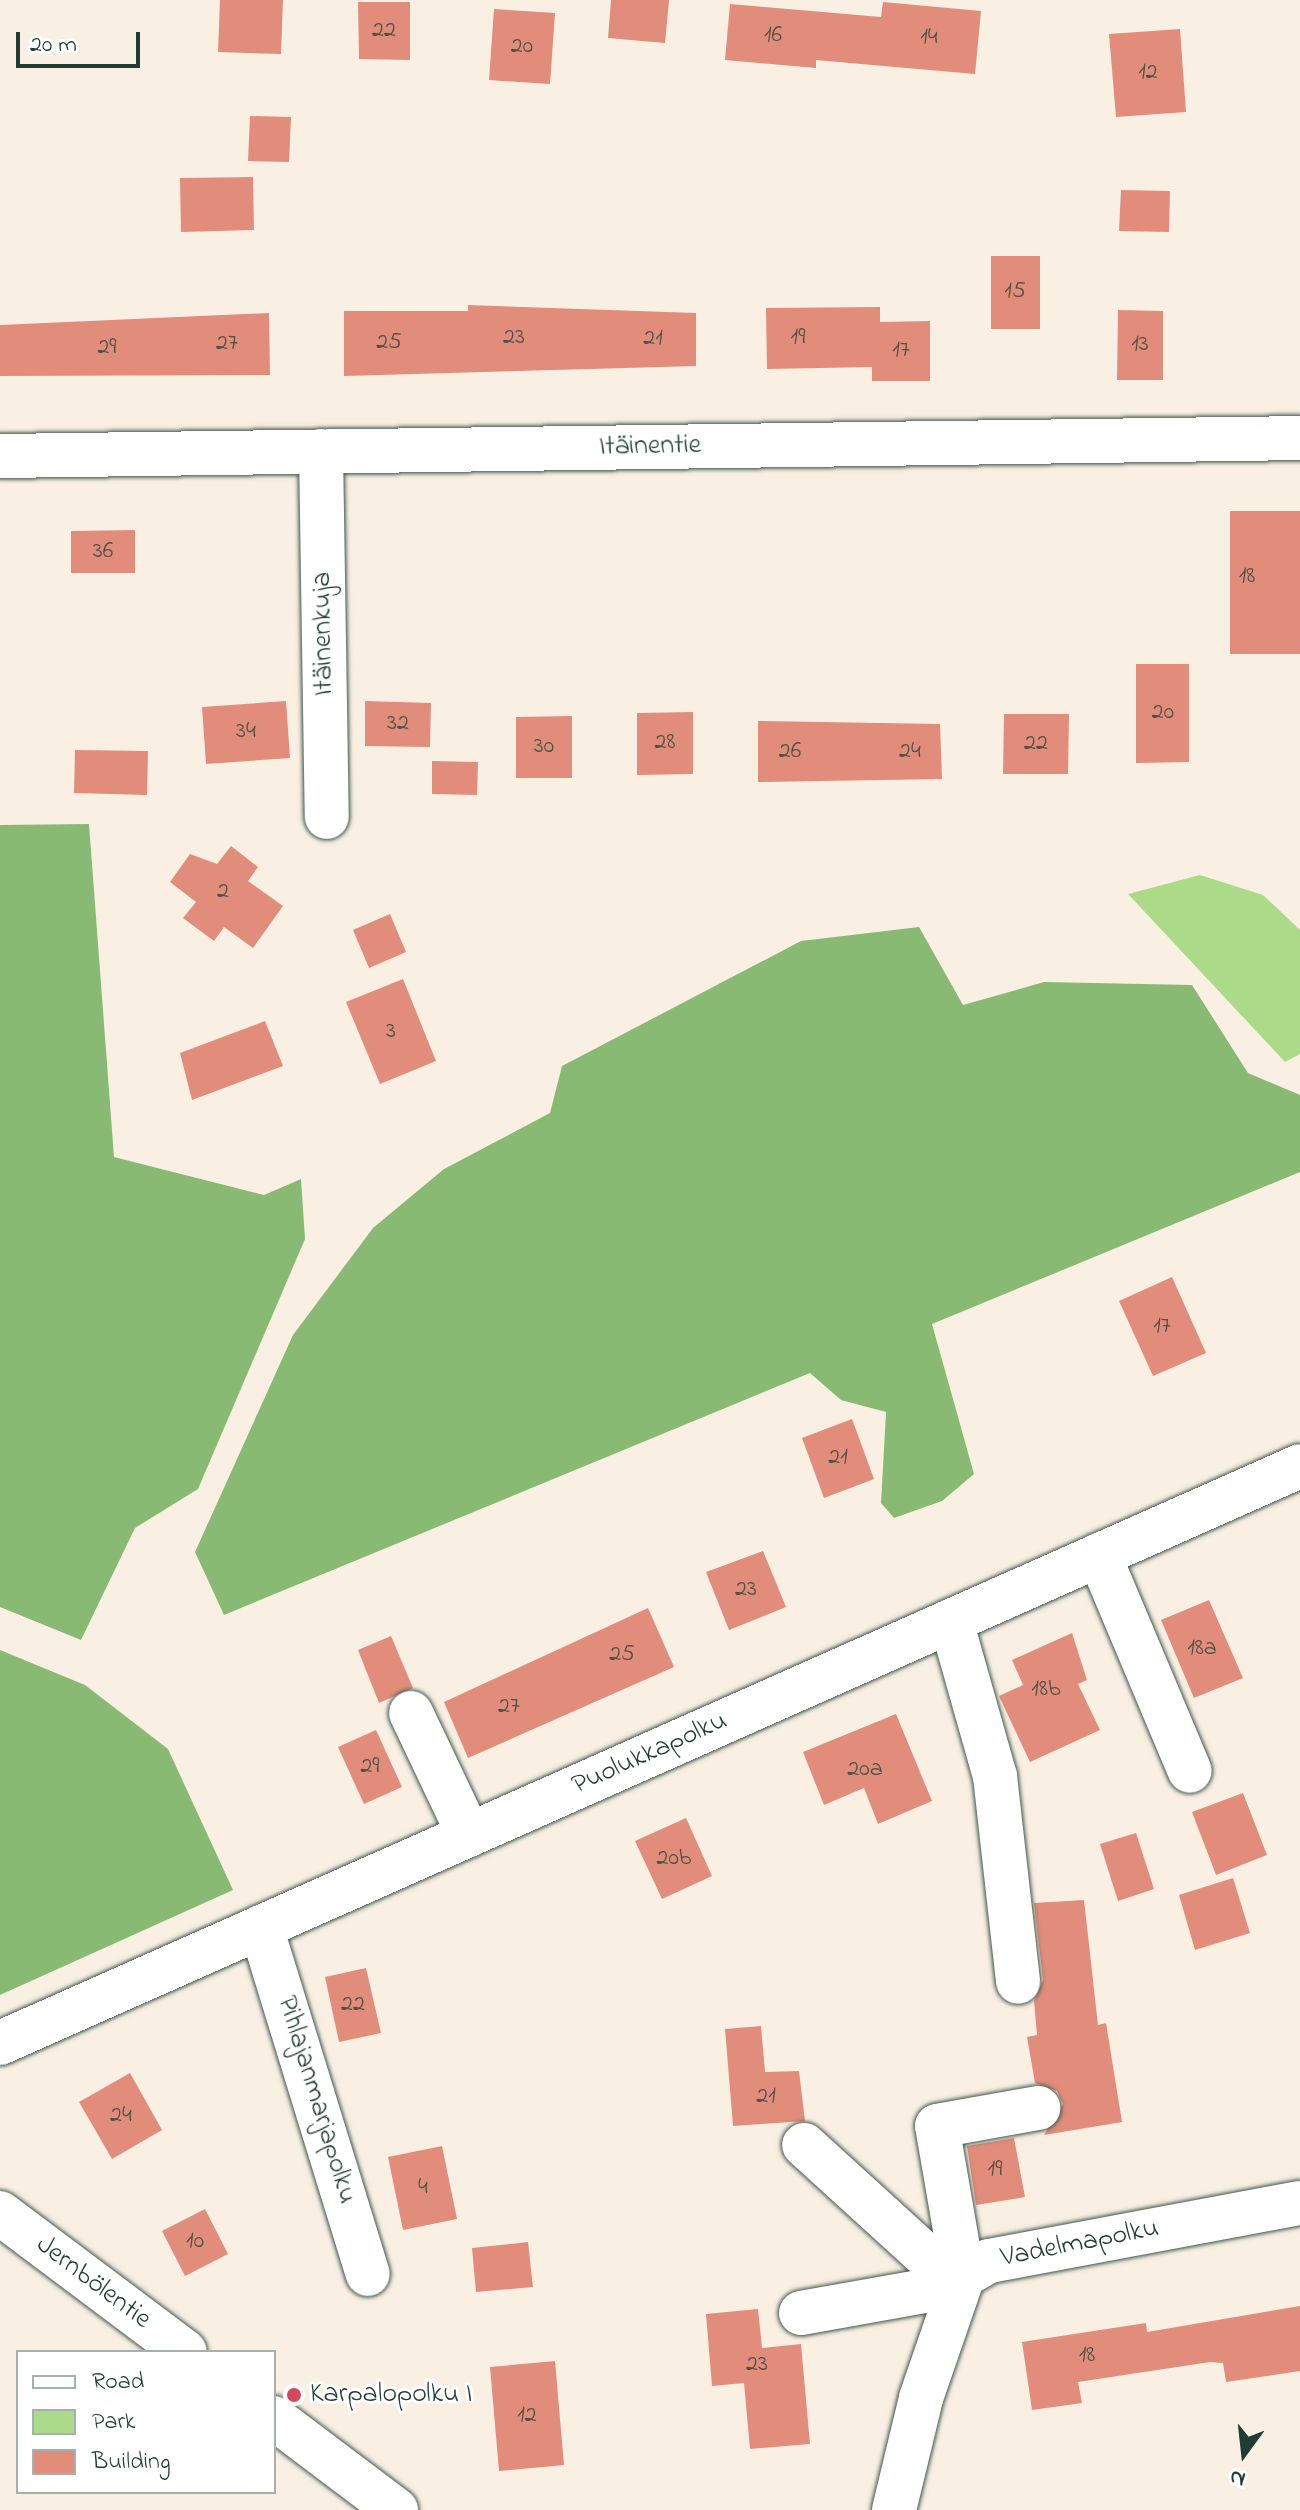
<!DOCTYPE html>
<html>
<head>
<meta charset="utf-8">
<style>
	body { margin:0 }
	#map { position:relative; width:1300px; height:2510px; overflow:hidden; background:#f9f0e3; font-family:"Indie Flower",sans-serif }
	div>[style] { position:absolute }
	.green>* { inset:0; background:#abda88 }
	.forest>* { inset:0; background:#88ba74 }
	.building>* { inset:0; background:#e28d7b }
	.roads { filter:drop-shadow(0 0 2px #40584e) drop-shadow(0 0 2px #40584e) }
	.minor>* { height:44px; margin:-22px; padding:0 22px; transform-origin:22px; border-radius:22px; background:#fff }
	.dots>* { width:22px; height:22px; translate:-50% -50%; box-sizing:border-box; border:4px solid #fff; border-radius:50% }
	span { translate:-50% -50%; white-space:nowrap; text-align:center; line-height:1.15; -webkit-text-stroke:6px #fff; paint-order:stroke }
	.number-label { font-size:24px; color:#505146 }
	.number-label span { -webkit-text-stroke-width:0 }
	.street-label { font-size:28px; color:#1f3d34 }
	.poi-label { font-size:28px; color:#1f3d34 }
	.left { translate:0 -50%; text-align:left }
	.legend { position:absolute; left:16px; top:2350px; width:260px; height:144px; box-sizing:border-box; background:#fff; border:2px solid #a5b1ae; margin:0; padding:10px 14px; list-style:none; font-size:24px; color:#1f3d34 }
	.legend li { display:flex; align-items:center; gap:16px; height:40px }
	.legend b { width:40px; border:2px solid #a5b1ae }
	.north { position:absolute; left:1204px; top:2414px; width:80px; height:80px; -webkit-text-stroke:6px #fff; paint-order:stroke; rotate:195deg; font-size:22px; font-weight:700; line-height:32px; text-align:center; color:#1f3d34 }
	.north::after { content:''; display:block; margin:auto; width:28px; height:36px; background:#1f3d34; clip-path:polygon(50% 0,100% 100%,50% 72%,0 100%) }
	.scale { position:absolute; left:16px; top:32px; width:124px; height:36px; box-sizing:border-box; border:4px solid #1f3d34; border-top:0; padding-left:10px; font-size:24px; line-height:28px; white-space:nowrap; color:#1f3d34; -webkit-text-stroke:6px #fff; paint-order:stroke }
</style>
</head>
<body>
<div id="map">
	<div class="green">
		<i style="clip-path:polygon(1200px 875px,1263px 895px,1300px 930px,1300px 1054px,1285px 1062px,1128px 894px)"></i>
	</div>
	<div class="forest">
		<i style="clip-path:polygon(89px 824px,114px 1157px,264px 1195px,301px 1179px,305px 1239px,198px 1489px,135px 1528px,81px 1640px,0 1607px,0 825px)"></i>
		<i style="clip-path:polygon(919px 927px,963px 1005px,1044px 982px,1192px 985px,1248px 1073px,1300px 1095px,1300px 1172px,932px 1324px,974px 1474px,942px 1501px,894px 1518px,881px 1503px,886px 1412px,841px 1400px,810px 1373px,224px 1615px,195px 1552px,293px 1335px,373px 1228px,444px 1169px,550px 1113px,562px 1066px,801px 941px)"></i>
		<i style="clip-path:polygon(0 1650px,85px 1685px,168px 1749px,233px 1890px,0 1995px)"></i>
	</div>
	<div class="building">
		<i style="clip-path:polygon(220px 0,283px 0,281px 54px,218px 52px)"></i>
		<i style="clip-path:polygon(611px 0,669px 0,665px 43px,608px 38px)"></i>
		<i style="clip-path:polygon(358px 2px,410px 2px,410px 60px,359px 59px)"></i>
		<i style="clip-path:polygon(883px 2px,981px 11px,975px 74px,816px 60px,816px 68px,725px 60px,730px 4px,881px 17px)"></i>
		<i style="clip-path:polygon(494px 9px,555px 13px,550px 84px,489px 80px)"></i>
		<i style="clip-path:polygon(1180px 29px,1186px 112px,1116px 117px,1109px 34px)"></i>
		<i style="clip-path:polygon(250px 116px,291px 117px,289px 162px,248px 161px)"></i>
		<i style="clip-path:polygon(253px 177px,254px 230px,181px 232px,180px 178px)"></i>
		<i style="clip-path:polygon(1121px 190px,1170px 191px,1169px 232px,1119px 231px)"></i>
		<i style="clip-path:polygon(991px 256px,1040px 256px,1040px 329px,991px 329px)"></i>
		<i style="clip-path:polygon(468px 305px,696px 313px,696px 366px,344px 376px,344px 311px,468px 311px)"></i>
		<i style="clip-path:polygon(880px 307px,880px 322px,930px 321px,930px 381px,872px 381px,872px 367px,767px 369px,766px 308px)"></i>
		<i style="clip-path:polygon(1118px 310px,1163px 311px,1163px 380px,1117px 380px)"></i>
		<i style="clip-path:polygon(269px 313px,270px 375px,0 376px,0 325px)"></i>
		<i style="clip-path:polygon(1230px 511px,1300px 511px,1300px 654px,1230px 654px)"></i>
		<i style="clip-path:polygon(135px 530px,135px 573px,71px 573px,71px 531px)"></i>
		<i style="clip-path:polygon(1136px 664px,1189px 664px,1189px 762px,1136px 763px)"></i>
		<i style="clip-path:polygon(286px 701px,290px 758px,206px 764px,202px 707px)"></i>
		<i style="clip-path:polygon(365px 701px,431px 703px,430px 747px,365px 746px)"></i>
		<i style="clip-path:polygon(693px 712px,693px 774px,637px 775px,637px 713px)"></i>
		<i style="clip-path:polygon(1004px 714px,1069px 714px,1068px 774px,1003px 774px)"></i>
		<i style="clip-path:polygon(572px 716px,572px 778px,516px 778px,516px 717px)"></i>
		<i style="clip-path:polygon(758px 721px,940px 724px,942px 779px,758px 782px)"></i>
		<i style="clip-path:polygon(75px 750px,148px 751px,147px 795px,74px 793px)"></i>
		<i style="clip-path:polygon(432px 761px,478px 762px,477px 795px,432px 794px)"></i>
		<i style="clip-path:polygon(231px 846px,258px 867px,248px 881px,283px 906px,253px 948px,224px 927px,214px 941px,183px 918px,196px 902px,170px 882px,190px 854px,217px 864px)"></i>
		<i style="clip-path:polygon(390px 914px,406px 952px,369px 968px,353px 930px)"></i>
		<i style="clip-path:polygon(403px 979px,436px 1061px,380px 1084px,346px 1002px)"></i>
		<i style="clip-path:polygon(265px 1021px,283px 1066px,192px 1100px,180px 1053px)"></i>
		<i style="clip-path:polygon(1172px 1277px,1206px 1353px,1153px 1376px,1119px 1301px)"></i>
		<i style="clip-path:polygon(852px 1419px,874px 1479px,824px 1498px,802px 1438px)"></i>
		<i style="clip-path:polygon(763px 1551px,786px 1607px,729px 1630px,706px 1572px)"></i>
		<i style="clip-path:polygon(1209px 1600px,1243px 1678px,1194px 1698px,1161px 1620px)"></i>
		<i style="clip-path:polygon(648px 1608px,674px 1667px,468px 1758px,444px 1702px)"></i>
		<i style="clip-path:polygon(1072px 1633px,1087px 1680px,1078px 1684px,1100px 1730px,1030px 1762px,999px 1696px,1023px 1685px,1012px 1660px)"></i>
		<i style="clip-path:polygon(391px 1636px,413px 1688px,379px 1703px,358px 1650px)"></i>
		<i style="clip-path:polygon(896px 1714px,932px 1801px,878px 1824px,864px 1788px,824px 1805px,803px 1752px)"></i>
		<i style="clip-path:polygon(376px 1730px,402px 1787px,364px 1804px,338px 1747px)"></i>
		<i style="clip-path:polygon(1243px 1793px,1267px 1855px,1216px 1875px,1192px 1812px)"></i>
		<i style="clip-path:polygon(686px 1818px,712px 1876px,662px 1899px,635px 1841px)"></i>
		<i style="clip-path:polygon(1136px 1833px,1154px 1889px,1118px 1901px,1100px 1844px)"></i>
		<i style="clip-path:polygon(1233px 1878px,1250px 1933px,1195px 1950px,1179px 1895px)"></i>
		<i style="clip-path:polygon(1084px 1900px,1098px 2025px,1106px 2023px,1122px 2122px,1044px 2135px,1063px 2104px,1057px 2091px,1035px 2083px,1027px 2037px,1037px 2035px,1034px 2001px,1043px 1980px,1034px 1903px)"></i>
		<i style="clip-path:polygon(366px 1968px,381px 2033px,339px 2042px,325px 1977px)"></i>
		<i style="clip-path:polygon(761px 2026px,765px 2072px,799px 2071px,805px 2121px,733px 2126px,725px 2029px)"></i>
		<i style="clip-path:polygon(130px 2073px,162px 2130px,112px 2159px,79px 2102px)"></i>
		<i style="clip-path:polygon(1014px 2138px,1025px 2197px,976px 2205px,967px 2146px)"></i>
		<i style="clip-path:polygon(442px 2146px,457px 2219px,403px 2230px,388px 2157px)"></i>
		<i style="clip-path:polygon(205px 2209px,228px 2254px,185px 2276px,162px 2231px)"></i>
		<i style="clip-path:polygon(528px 2242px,533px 2287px,476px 2292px,472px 2248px)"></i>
		<i style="clip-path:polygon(1300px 2306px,1300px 2371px,1226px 2382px,1223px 2363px,1210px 2362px,1078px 2382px,1082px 2403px,1032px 2410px,1022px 2342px,1146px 2323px,1147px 2332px)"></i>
		<i style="clip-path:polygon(758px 2309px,762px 2348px,801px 2344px,810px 2444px,750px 2449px,744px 2383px,712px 2386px,706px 2314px)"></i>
		<i style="clip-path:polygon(555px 2361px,564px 2465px,499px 2471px,490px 2367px)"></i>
	</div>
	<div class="roads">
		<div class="minor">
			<i style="left:321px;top:451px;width:366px;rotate:89.1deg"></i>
			<i style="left:0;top:456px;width:1300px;rotate:-0.79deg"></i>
			<i style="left:1099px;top:1555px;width:234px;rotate:67.2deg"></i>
			<i style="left:951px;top:1621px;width:161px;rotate:74.2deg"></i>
			<i style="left:995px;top:1776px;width:207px;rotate:83.6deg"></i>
			<i style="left:411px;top:1713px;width:135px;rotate:64.6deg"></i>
			<i style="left:261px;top:1927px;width:363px;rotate:72.9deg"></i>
			<i style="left:0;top:2043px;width:1422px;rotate:-23.93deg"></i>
			<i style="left:0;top:2213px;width:231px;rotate:36.9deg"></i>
			<i style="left:963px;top:2276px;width:152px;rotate:-99.8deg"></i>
			<i style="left:937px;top:2126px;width:103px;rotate:-10.1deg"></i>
			<i style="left:801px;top:2313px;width:159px;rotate:-10.1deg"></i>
			<i style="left:958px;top:2285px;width:208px;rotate:-137.7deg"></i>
			<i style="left:274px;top:2418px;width:153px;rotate:37deg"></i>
			<i style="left:894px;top:2510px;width:115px;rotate:-76.4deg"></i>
			<i style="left:921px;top:2398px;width:129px;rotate:-71deg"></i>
			<i style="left:963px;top:2276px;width:30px;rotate:-30deg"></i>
			<i style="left:989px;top:2261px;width:316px;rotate:-10.6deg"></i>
		</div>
	</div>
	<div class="dots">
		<i style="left:294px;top:2395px;background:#d1495b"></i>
	</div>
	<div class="number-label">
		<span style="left:384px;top:31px">22</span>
		<span style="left:773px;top:36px">16</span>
		<span style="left:929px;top:38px">14</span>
		<span style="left:522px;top:47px">20</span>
		<span style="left:1148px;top:73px">12</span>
		<span style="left:1015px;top:292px">15</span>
		<span style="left:514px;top:338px">23</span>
		<span style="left:798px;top:338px">19</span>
		<span style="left:653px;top:339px">21</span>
		<span style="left:389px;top:343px">25</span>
		<span style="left:227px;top:344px">27</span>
		<span style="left:1140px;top:345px">13</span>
		<span style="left:107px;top:348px">29</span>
		<span style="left:901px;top:351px">17</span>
		<span style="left:103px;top:552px">36</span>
		<span style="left:1247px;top:577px">18</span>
		<span style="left:1163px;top:713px">20</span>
		<span style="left:398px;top:724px">32</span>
		<span style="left:246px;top:732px">34</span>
		<span style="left:665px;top:743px">28</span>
		<span style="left:1036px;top:744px">22</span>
		<span style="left:544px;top:747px">30</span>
		<span style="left:790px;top:752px">26</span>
		<span style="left:910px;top:752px">24</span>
		<span style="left:223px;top:892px">2</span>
		<span style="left:391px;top:1032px">3</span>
		<span style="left:1162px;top:1327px">17</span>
		<span style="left:838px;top:1458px">21</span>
		<span style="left:746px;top:1590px">23</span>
		<span style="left:1202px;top:1649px">18a</span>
		<span style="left:622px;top:1655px">25</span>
		<span style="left:1046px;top:1690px">18b</span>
		<span style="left:509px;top:1707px">27</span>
		<span style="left:370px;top:1767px">29</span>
		<span style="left:865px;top:1770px">20a</span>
		<span style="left:674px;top:1859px">20b</span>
		<span style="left:353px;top:2005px">22</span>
		<span style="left:766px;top:2097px">21</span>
		<span style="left:121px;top:2116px">24</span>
		<span style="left:995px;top:2170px">19</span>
		<span style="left:423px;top:2188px">4</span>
		<span style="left:195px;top:2242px">10</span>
		<span style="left:1087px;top:2356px">18</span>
		<span style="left:757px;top:2365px">23</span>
		<span style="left:527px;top:2416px">12</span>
	</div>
	<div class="street-label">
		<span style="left:650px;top:447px;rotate:-1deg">Itäinentie</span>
		<span style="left:324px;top:634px;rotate:-91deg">Itäinenkuja</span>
		<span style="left:650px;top:1754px;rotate:-24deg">Puolukkapolku</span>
		<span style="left:316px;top:2100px;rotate:73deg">Pihlajanmarjapolku</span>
		<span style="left:1080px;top:2244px;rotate:-11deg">Vadelmapolku</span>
		<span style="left:93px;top:2283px;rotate:37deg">Jernbölentie</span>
	</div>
	<div class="poi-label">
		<span class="left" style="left:310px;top:2395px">Karpalopolku I</span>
	</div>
	<ul class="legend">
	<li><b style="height:10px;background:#fff"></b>Road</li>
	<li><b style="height:22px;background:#abda88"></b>Park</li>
	<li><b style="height:22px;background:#e28d7b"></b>Building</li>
	</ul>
	<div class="north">N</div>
	<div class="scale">20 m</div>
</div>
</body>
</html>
